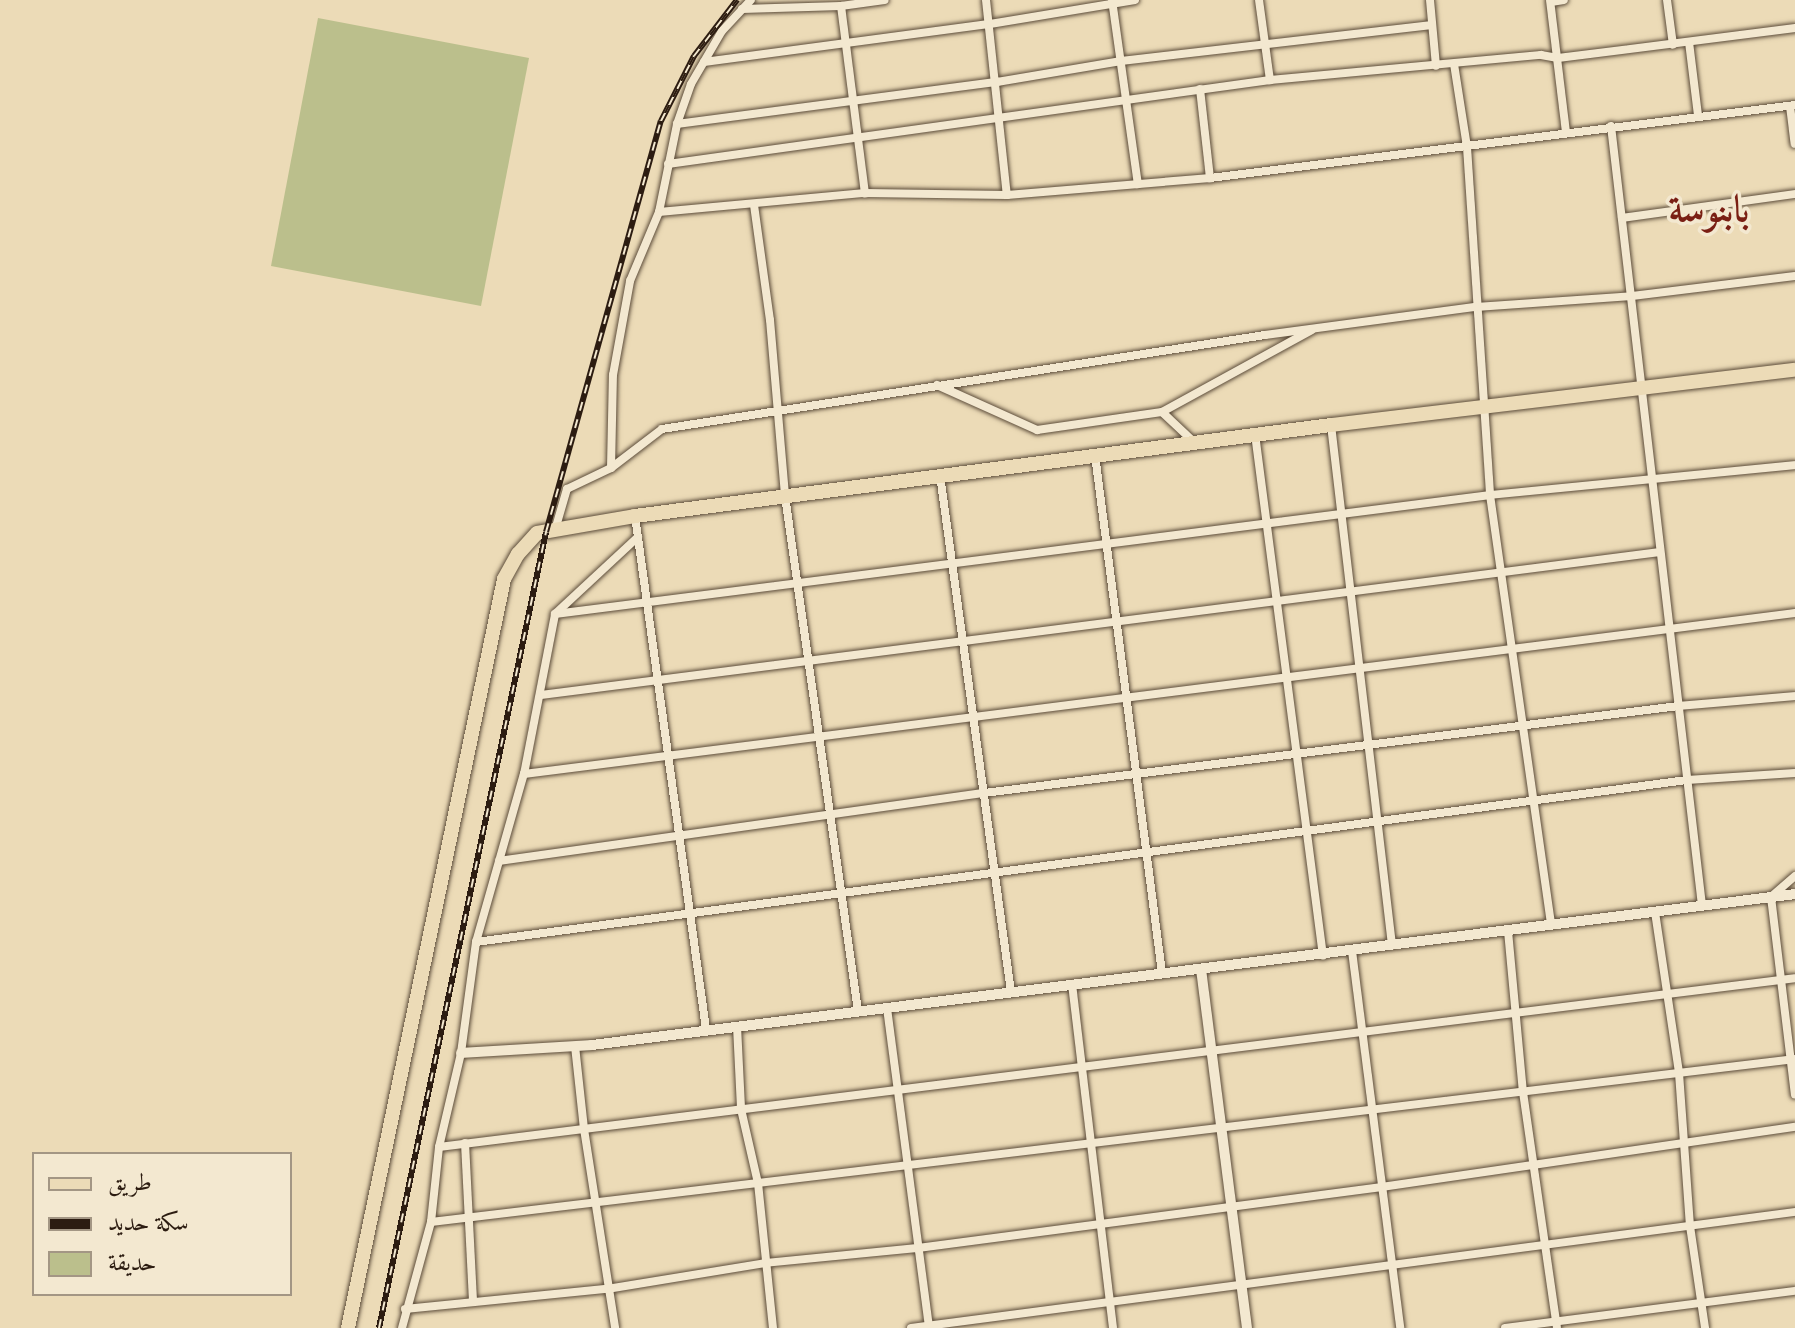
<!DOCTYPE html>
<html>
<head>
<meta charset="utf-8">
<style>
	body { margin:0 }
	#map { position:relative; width:1795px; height:1328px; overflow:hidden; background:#ecdbb7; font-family:"Libre Caslon Text",Amiri,serif }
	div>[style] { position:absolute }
	.green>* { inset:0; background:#bbbf8c }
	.roads { filter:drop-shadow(0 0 2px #5c4c3a) drop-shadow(0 0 2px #5c4c3a) }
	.minor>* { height:8px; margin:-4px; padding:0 4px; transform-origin:4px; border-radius:4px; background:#f3e8d0 }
	.tertiary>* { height:10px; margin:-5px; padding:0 5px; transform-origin:5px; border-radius:5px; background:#f3e8d0 }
	.primary>* { height:14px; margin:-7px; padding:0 7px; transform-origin:7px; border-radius:7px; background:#ecdbb7 }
	.rail>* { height:6px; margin-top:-3px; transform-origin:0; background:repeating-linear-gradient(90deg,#f3e8d0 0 9px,#2c1c11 0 18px); box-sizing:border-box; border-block:2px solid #2c1c11 }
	span { translate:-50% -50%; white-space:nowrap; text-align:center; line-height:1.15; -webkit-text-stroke:7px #f3e8d0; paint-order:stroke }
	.town-label { font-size:38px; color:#7a1f14; font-weight:700 }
	.legend { position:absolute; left:32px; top:1152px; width:260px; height:144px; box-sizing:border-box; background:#f3e8d0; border:2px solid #a39684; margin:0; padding:10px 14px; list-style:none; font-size:24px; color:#2c1c11 }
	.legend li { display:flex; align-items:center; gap:16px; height:40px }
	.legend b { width:40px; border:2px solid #a39684 }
</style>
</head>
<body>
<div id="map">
	<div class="green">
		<i style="clip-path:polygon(318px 18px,529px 58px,481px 306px,271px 266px)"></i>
	</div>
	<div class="roads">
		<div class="minor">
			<i style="left:986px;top:0;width:196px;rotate:83.9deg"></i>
			<i style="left:1112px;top:0;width:186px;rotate:82deg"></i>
			<i style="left:1259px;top:0;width:81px;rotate:82.2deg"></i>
			<i style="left:1430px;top:0;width:66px;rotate:84.8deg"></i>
			<i style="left:1550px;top:0;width:134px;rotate:83.1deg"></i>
			<i style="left:1667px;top:0;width:45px;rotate:82.4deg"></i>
			<i style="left:1551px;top:2px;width:13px;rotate:-9deg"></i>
			<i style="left:841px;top:6px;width:189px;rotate:82.7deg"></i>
			<i style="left:742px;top:9px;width:99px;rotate:-1.7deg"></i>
			<i style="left:841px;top:6px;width:44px;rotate:-7.8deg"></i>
			<i style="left:1689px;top:42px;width:74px;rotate:83deg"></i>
			<i style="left:704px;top:62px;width:289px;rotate:-7.6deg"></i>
			<i style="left:990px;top:24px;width:147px;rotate:-9.4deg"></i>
			<i style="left:1454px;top:64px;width:84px;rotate:81.1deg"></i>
			<i style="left:1467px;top:147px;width:349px;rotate:86.2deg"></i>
			<i style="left:1490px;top:495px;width:435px;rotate:81.9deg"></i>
			<i style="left:1200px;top:89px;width:90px;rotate:83.6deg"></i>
			<i style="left:1790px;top:106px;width:38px;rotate:83deg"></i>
			<i style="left:677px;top:124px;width:323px;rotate:-7.5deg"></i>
			<i style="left:997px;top:82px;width:126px;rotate:-9.6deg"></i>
			<i style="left:1121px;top:61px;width:313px;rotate:-6.6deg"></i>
			<i style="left:1611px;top:126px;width:784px;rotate:83.34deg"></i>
			<i style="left:668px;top:164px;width:608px;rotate:-7.94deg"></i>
			<i style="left:1270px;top:80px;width:272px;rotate:-5.3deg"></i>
			<i style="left:1541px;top:55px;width:17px;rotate:10deg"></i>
			<i style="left:1558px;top:58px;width:239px;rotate:-7.2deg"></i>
			<i style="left:754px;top:205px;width:116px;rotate:82.1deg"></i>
			<i style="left:770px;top:320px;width:177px;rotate:85.1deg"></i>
			<i style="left:785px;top:496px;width:520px;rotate:81.93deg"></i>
			<i style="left:659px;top:212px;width:207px;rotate:-5.3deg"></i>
			<i style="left:865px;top:193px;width:142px;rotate:0.8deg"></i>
			<i style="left:1007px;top:195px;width:204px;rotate:-4.8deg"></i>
			<i style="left:1210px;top:178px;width:590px;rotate:-7.11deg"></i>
			<i style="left:1622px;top:218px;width:175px;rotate:-7.9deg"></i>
			<i style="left:937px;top:385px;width:110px;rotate:24.2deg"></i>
			<i style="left:1037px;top:430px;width:126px;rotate:-8.2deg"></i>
			<i style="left:1162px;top:412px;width:171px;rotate:-28.7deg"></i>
			<i style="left:1162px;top:412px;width:44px;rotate:43.2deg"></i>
			<i style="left:1331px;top:425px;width:524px;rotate:83.31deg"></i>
			<i style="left:1255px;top:434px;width:526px;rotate:82.58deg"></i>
			<i style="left:1095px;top:455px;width:522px;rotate:82.63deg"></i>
			<i style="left:611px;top:468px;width:93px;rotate:-88.8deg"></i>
			<i style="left:613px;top:375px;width:96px;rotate:-79.7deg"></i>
			<i style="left:630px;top:281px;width:75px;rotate:-67.2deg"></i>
			<i style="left:659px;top:212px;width:90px;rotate:-78.4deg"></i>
			<i style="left:677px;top:124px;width:42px;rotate:-70.7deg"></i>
			<i style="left:691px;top:84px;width:61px;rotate:-59.7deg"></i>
			<i style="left:722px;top:31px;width:42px;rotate:-46.9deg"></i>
			<i style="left:940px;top:475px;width:522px;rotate:82.18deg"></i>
			<i style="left:635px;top:516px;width:518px;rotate:82.12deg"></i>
			<i style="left:555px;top:530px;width:43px;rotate:-73.7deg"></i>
			<i style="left:567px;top:489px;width:49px;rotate:-25.5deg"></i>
			<i style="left:611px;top:468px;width:64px;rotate:-37.4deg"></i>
			<i style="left:662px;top:429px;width:610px;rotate:-8.86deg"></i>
			<i style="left:1265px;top:335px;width:213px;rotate:-7.6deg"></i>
			<i style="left:1476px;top:307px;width:156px;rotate:-4deg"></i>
			<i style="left:1632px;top:296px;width:164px;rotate:-7deg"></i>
			<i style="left:555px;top:614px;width:943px;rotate:-7.25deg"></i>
			<i style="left:1490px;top:495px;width:306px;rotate:-5.6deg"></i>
			<i style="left:541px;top:695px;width:1128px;rotate:-7.28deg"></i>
			<i style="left:524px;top:774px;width:1281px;rotate:-7.22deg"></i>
			<i style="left:499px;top:861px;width:490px;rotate:-8deg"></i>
			<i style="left:984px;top:793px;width:700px;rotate:-7.14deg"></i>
			<i style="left:1679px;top:706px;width:116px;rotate:-4.9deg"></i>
			<i style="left:1795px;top:876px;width:32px;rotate:139deg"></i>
			<i style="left:1771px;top:897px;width:199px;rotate:83.1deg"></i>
			<i style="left:1655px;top:912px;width:163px;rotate:81.5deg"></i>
			<i style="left:1679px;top:1073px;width:153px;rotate:85.9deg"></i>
			<i style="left:1690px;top:1226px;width:103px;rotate:81.6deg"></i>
			<i style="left:1508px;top:931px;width:162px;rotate:84.7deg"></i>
			<i style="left:1523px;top:1092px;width:238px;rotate:81.8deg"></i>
			<i style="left:476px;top:942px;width:1222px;rotate:-7.62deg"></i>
			<i style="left:1687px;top:780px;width:108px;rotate:-3.7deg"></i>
			<i style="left:1352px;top:951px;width:380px;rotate:82.7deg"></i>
			<i style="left:1072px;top:984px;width:346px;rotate:83.2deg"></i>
			<i style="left:887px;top:1008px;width:323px;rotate:82.5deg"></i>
			<i style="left:737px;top:1026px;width:83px;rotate:87.2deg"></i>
			<i style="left:741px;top:1109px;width:76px;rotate:77.1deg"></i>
			<i style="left:758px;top:1183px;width:146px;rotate:84.1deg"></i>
			<i style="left:575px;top:1046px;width:83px;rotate:83.8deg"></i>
			<i style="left:584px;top:1129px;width:201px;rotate:81.1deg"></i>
			<i style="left:465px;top:1143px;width:159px;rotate:87.1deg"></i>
			<i style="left:439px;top:1147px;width:1366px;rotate:-7.1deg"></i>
			<i style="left:431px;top:1222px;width:1374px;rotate:-6.81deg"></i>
			<i style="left:405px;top:1309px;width:203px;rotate:-5.7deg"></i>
			<i style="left:607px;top:1289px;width:160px;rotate:-9.3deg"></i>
			<i style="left:765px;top:1263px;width:154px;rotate:-5.6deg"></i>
			<i style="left:918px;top:1248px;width:468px;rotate:-7.5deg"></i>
			<i style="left:1382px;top:1187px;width:417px;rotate:-8.3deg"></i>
			<i style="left:402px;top:1328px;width:110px;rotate:-74.7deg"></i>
			<i style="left:431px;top:1222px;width:75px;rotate:-83.9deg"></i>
			<i style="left:439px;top:1147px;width:97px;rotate:-76.8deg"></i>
			<i style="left:461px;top:1053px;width:112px;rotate:-82.3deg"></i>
			<i style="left:476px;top:942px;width:175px;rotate:-74.1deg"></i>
			<i style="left:524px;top:774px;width:163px;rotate:-79deg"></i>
			<i style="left:555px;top:614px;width:113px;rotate:-42.9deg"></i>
			<i style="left:911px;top:1328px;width:892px;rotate:-7.48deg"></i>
			<i style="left:1505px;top:1328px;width:292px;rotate:-7.3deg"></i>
		</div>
		<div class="tertiary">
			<i style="left:1201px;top:969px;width:362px;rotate:82.7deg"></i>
			<i style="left:461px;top:1053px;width:131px;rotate:-3.5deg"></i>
			<i style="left:592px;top:1045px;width:1212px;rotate:-7.15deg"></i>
		</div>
		<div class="primary">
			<i style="left:348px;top:1328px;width:765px;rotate:-78.23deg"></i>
			<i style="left:504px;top:579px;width:29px;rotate:-61deg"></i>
			<i style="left:518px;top:554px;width:28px;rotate:-48deg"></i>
			<i style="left:537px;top:533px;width:99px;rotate:-9.8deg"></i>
			<i style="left:635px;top:516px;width:702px;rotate:-7.45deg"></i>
			<i style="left:1331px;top:425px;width:467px;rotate:-6.8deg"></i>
		</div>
	</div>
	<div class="rail">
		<i style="left:379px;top:1328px;width:813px;rotate:-78.15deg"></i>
		<i style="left:546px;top:532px;width:427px;rotate:-74.4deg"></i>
		<i style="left:661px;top:121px;width:73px;rotate:-63.1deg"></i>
		<i style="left:694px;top:56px;width:71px;rotate:-52.5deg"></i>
	</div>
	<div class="town-label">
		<span style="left:1709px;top:208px">بابنوسة</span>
	</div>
	<ul class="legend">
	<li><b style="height:10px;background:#ecdbb7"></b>طريق</li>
	<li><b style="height:10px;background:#2c1c11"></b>سكة حديد</li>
	<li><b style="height:22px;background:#bbbf8c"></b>حديقة</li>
	</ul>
</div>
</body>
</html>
